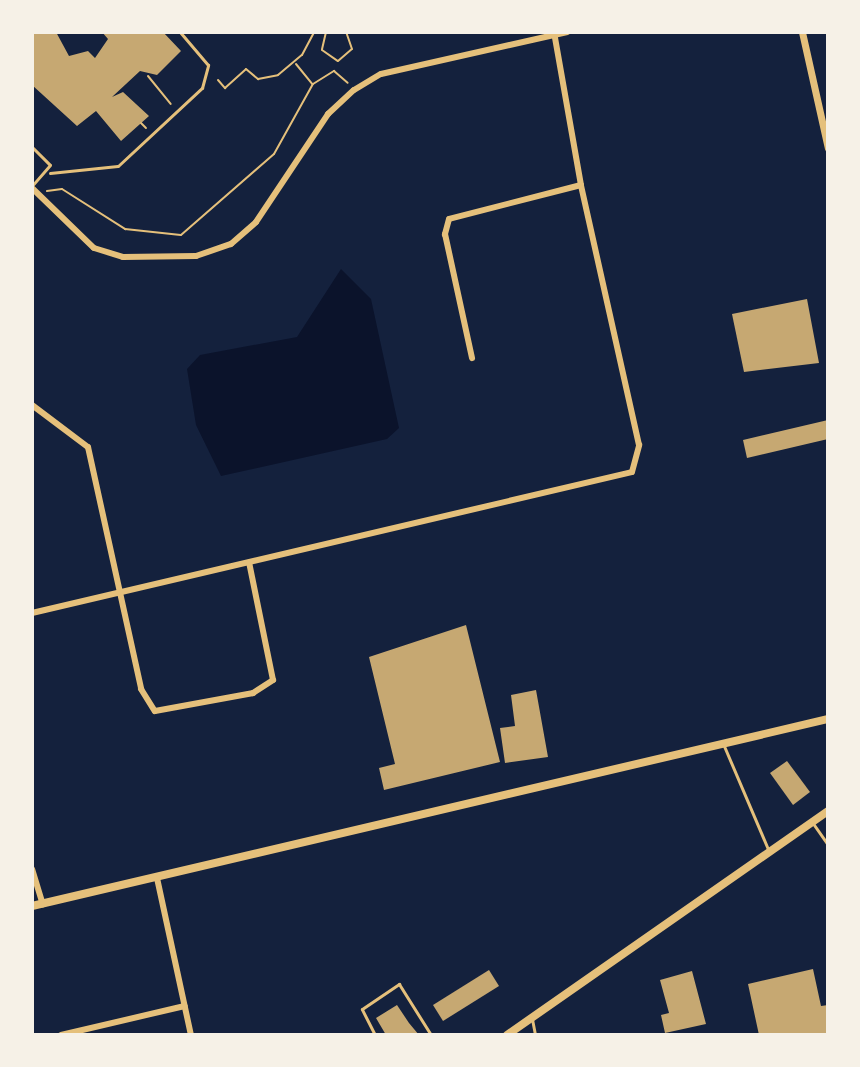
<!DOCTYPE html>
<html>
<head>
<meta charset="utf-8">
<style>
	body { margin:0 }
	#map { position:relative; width:860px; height:1067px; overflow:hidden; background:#14213d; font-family:Poppins,sans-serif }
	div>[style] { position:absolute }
	.water>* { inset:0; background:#0b132b }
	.building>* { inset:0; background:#c6a872 }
	.path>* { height:2px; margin:-1px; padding:0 1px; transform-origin:1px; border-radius:1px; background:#e5c07b }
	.service>* { height:3px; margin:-1.5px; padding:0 1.5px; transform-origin:1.5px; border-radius:1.5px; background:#e5c07b }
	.minor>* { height:6px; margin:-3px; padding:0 3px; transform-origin:3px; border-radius:3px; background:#e5c07b }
	.tertiary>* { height:7px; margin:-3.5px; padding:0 3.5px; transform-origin:3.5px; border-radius:3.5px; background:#e5c07b }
	.secondary>* { height:8px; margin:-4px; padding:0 4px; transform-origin:4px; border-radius:4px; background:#e5c07b }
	span { translate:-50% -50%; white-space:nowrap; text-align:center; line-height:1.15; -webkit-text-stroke:6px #f6f1e7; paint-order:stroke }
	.frame { position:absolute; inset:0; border:34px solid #f6f1e7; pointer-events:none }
</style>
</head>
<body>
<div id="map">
	<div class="water">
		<i style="clip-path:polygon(341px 269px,371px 299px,399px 428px,387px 439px,221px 476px,196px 425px,187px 369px,200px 355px,297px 337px)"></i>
	</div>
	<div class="building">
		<i style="clip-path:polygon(32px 32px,56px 32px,69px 56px,88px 51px,95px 58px,108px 39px,102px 32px,163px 32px,181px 51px,157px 75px,140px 71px,112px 97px,123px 92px,149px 116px,121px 141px,96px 111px,77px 126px,32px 85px)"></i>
		<i style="clip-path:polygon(807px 299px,819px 363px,744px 372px,732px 314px)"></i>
		<i style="clip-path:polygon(828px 420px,828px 439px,747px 458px,743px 440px)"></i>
		<i style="clip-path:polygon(466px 625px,500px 762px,384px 790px,379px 768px,395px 764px,369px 657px)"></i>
		<i style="clip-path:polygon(536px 690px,548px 757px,505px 763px,500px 728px,515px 726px,511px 695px)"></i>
		<i style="clip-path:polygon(787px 761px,810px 792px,793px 805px,770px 773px)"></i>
		<i style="clip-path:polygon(813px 969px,821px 1006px,828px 1005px,828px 1035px,759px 1035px,748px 984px)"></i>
		<i style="clip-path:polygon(489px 970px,499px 986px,443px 1021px,433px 1005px)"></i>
		<i style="clip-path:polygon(692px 971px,706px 1024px,665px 1033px,661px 1015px,669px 1013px,660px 980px)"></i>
		<i style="clip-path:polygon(397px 1005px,409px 1023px,419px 1035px,386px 1035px,376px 1018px)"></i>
	</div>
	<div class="path">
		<i style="left:326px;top:32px;width:18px;rotate:103deg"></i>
		<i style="left:322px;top:50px;width:19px;rotate:35deg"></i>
		<i style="left:338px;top:61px;width:18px;rotate:-41deg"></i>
		<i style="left:352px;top:49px;width:18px;rotate:-109deg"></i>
		<i style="left:296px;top:64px;width:26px;rotate:51deg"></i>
		<i style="left:148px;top:76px;width:36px;rotate:51deg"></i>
		<i style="left:218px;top:80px;width:11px;rotate:49deg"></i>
		<i style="left:225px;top:88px;width:28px;rotate:-42deg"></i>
		<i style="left:246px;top:69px;width:16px;rotate:40deg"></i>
		<i style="left:258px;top:79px;width:20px;rotate:-11deg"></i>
		<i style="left:278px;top:75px;width:31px;rotate:-40deg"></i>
		<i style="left:302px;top:55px;width:26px;rotate:-62deg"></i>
		<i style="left:141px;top:123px;width:7px;rotate:45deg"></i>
		<i style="left:47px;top:191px;width:15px;rotate:-8deg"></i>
		<i style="left:62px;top:189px;width:75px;rotate:32.4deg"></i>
		<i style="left:125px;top:229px;width:56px;rotate:6.1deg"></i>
		<i style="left:181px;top:235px;width:123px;rotate:-41.1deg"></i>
		<i style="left:274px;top:154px;width:80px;rotate:-60.9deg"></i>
		<i style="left:313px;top:84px;width:25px;rotate:-32deg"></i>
		<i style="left:334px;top:71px;width:18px;rotate:41deg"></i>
	</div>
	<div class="service">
		<i style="left:32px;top:147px;width:25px;rotate:45deg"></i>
		<i style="left:50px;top:165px;width:28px;rotate:131deg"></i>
		<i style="left:50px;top:173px;width:68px;rotate:-5.9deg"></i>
		<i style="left:118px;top:166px;width:115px;rotate:-42.9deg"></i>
		<i style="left:202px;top:88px;width:24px;rotate:-75deg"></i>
		<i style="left:208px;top:65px;width:43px;rotate:-130.3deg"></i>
		<i style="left:724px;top:746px;width:112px;rotate:66.9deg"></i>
		<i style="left:812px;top:822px;width:28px;rotate:55deg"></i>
		<i style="left:532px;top:1019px;width:16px;rotate:79deg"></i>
		<i style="left:375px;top:1035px;width:29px;rotate:-117deg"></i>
		<i style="left:362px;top:1009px;width:45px;rotate:-34deg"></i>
		<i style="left:399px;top:984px;width:60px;rotate:57.9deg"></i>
	</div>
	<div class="minor">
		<i style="left:554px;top:32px;width:155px;rotate:80deg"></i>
		<i style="left:32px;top:188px;width:86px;rotate:44.1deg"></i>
		<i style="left:94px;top:248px;width:30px;rotate:17deg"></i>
		<i style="left:123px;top:257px;width:73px;rotate:-0.8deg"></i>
		<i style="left:196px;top:256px;width:37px;rotate:-19deg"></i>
		<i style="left:231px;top:244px;width:33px;rotate:-41deg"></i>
		<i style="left:256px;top:222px;width:130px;rotate:-56.3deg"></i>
		<i style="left:328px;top:114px;width:35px;rotate:-43deg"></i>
		<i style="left:354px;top:90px;width:31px;rotate:-31deg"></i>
		<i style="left:381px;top:74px;width:191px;rotate:-12.7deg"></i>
		<i style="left:32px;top:405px;width:70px;rotate:36.9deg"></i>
		<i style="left:88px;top:447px;width:248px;rotate:77.6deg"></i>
		<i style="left:141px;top:689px;width:26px;rotate:58deg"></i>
		<i style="left:155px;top:711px;width:100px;rotate:-10.4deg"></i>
		<i style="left:253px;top:693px;width:24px;rotate:-33deg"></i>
		<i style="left:273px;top:680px;width:120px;rotate:-101.5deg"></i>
		<i style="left:32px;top:613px;width:616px;rotate:-13.22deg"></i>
		<i style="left:632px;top:472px;width:28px;rotate:-75deg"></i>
		<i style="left:639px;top:445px;width:266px;rotate:-102.6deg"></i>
		<i style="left:581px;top:185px;width:136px;rotate:165.6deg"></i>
		<i style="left:449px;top:219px;width:16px;rotate:105deg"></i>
		<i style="left:445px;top:234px;width:127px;rotate:77.7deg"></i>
		<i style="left:32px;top:869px;width:37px;rotate:73deg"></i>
		<i style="left:157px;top:878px;width:161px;rotate:77.8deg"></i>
		<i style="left:61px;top:1035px;width:127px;rotate:-13.2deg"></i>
	</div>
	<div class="tertiary">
		<i style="left:802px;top:32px;width:119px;rotate:77.4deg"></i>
	</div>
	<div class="secondary">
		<i style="left:32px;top:906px;width:818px;rotate:-13.22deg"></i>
		<i style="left:507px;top:1035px;width:391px;rotate:-34.9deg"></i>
	</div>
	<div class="frame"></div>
</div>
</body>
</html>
